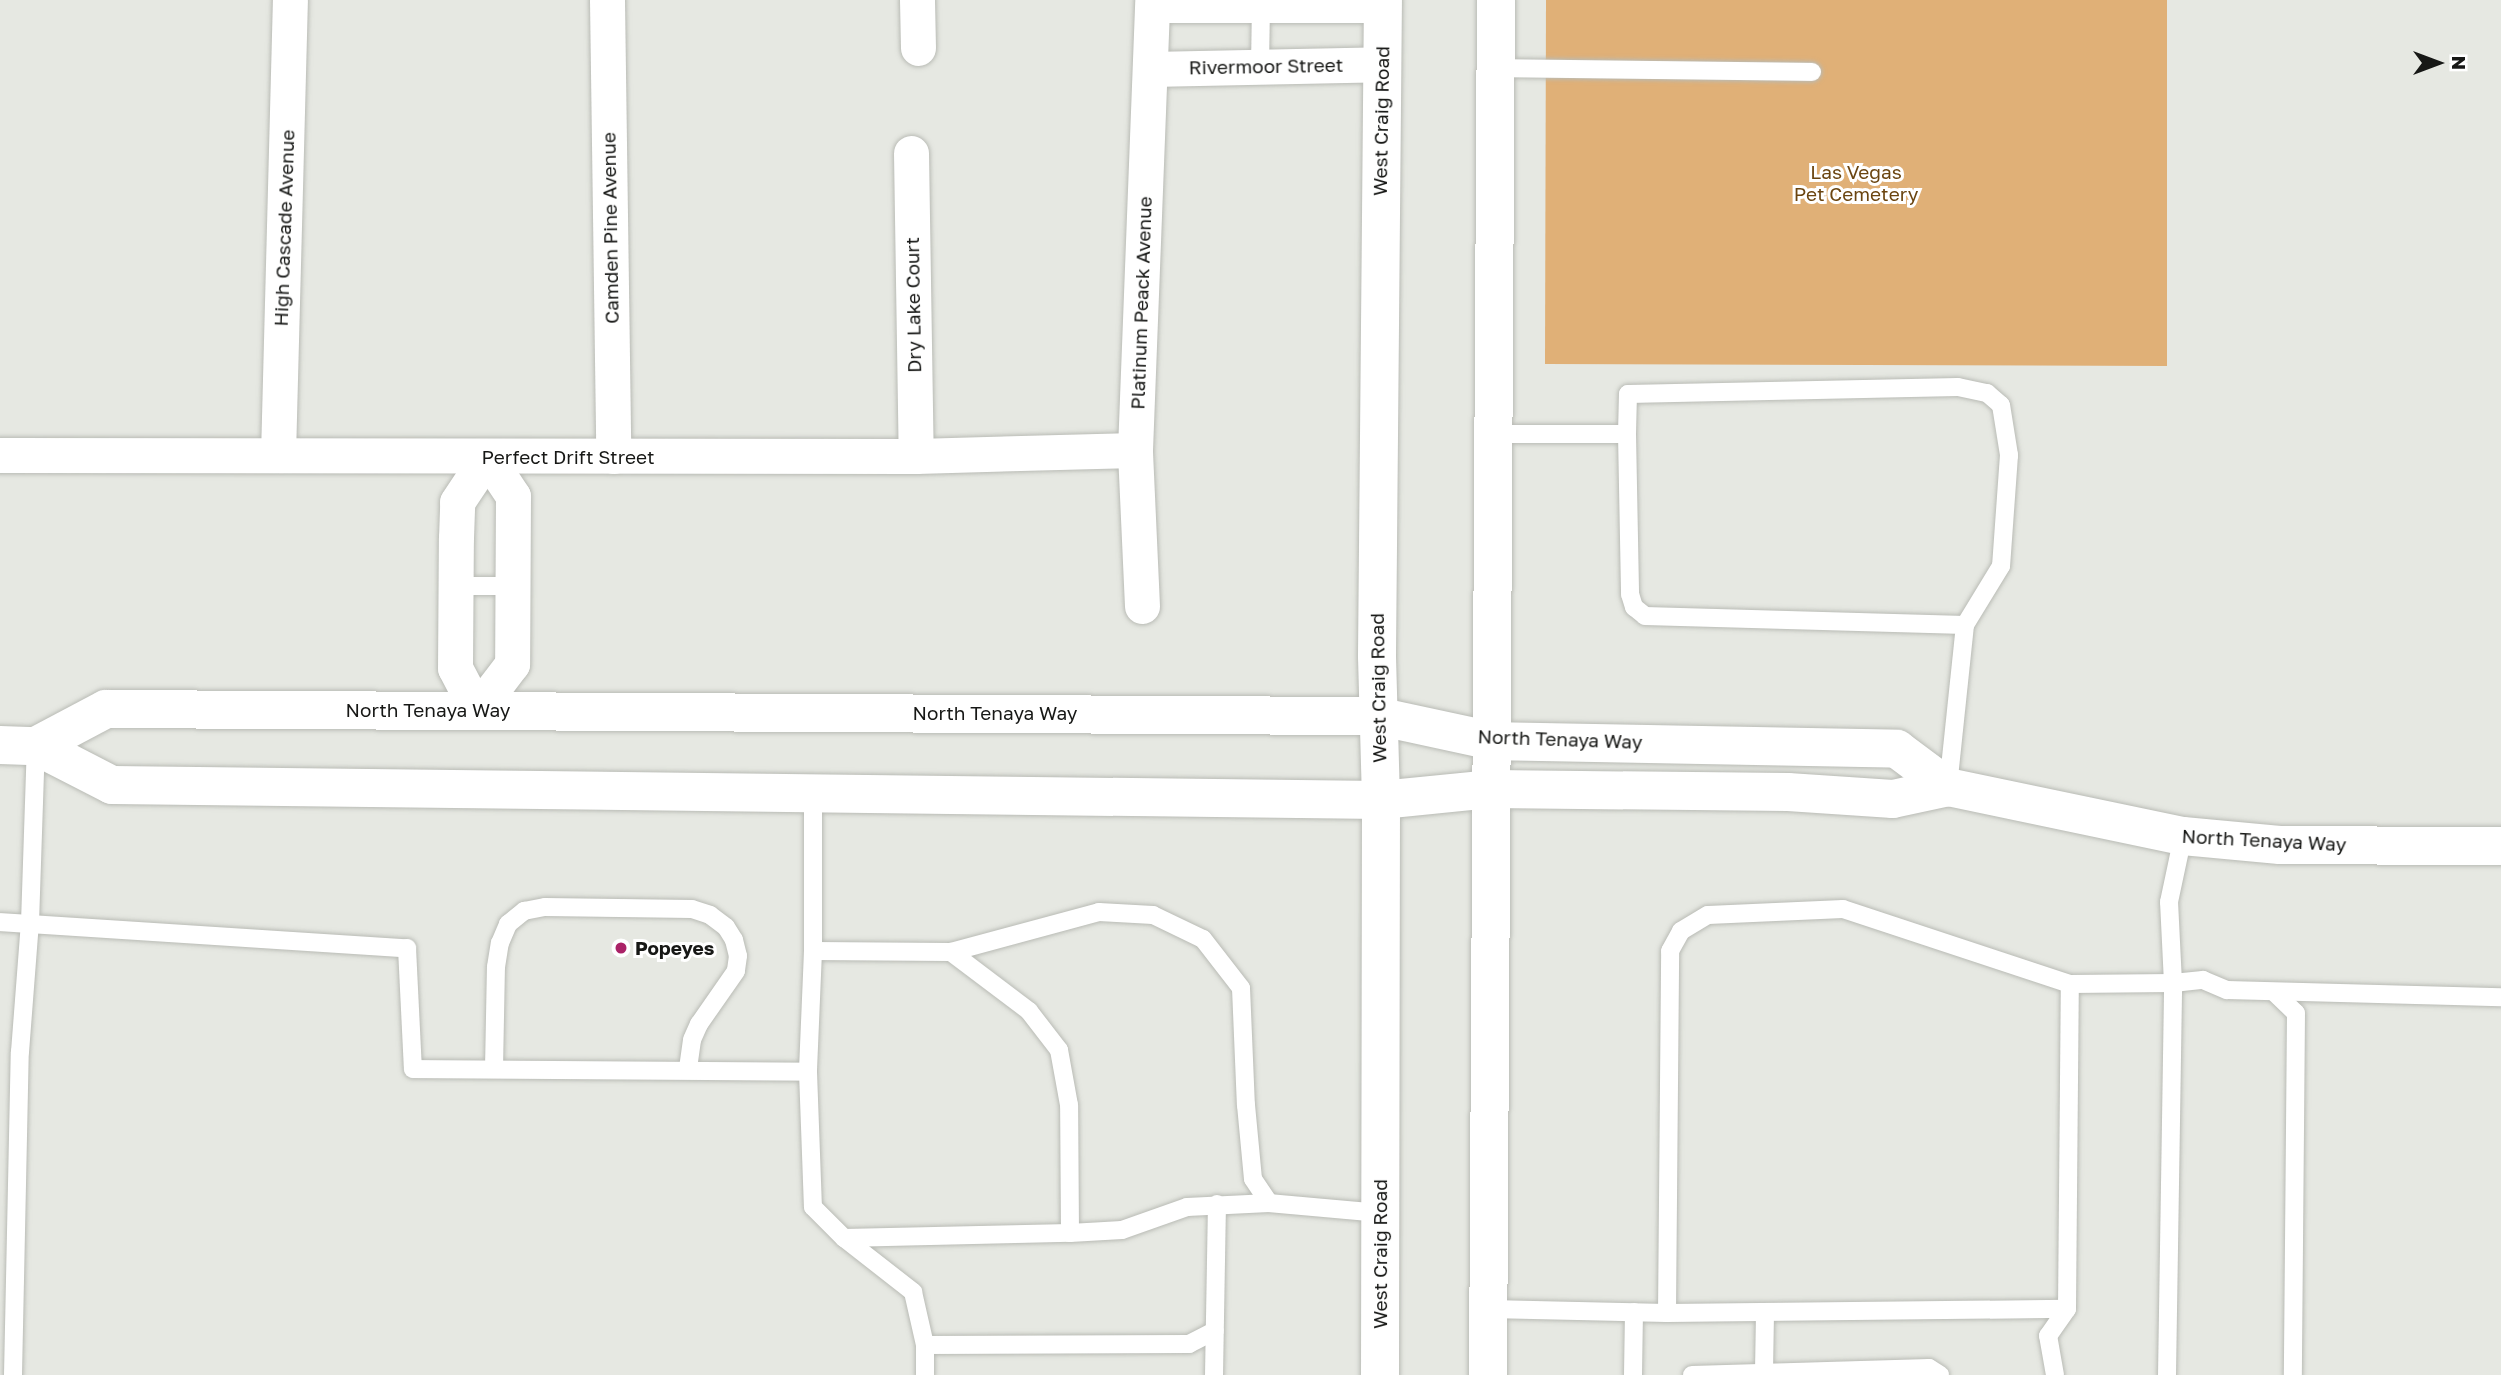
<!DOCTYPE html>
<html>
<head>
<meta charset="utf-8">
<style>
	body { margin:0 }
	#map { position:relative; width:2501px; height:1375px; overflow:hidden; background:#e6e8e2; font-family:"Golos Text",sans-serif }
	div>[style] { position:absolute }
	.green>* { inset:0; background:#e0b077 }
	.roads { filter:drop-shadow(0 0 2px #b9bbb5) drop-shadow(0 0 2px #b9bbb5) }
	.service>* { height:18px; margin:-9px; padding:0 9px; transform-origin:9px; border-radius:9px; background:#fff }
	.minor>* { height:35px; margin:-17.5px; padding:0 17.5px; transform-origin:17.5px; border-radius:17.5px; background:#fff }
	.secondary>* { height:38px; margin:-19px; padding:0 19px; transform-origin:19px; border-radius:19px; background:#fff }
	.primary>* { height:38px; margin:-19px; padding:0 19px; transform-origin:19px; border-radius:19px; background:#fff }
	.dots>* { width:19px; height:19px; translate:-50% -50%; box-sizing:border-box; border:4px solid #fff; border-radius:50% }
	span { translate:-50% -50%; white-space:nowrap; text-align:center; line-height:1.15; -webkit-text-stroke:6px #fff; paint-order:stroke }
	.street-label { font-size:19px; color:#171816 }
	.park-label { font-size:19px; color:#6b4510 }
	.poi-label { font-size:19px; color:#171816; font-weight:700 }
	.left { translate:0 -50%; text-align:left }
	.north { position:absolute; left:2403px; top:28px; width:70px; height:70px; -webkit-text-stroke:5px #fff; paint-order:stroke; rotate:90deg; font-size:19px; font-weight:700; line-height:28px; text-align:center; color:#171816 }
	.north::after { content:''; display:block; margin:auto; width:24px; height:32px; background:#171816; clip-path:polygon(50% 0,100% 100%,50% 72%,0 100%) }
</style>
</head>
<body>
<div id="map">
	<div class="green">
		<i style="clip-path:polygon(1546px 0,2167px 0,2167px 366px,1545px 364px)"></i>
	</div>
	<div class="roads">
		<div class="service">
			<i style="left:1260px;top:67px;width:62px;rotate:-89.1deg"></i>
			<i style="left:1496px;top:68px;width:316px;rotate:0.7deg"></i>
			<i style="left:1494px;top:434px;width:133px"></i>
			<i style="left:1627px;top:434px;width:160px;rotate:88.9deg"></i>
			<i style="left:1630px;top:594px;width:14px;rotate:73deg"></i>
			<i style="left:1634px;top:607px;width:14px;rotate:39deg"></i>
			<i style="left:1645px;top:616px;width:320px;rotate:1.6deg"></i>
			<i style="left:1965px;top:625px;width:163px;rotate:96deg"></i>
			<i style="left:1627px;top:434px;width:40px;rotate:-88.6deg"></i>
			<i style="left:1628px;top:394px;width:330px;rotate:-1.2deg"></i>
			<i style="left:1958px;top:387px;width:30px;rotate:12deg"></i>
			<i style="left:1987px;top:393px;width:18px;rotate:41deg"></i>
			<i style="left:2001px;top:405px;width:51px;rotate:80.9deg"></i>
			<i style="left:2009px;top:455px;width:111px;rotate:94.1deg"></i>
			<i style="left:2001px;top:566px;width:69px;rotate:121.4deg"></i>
			<i style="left:456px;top:586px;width:56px"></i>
			<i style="left:813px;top:793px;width:158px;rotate:90deg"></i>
			<i style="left:813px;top:951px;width:121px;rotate:92.4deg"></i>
			<i style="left:808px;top:1072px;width:135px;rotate:87.9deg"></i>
			<i style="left:813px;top:1207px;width:44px;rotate:45deg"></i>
			<i style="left:844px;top:1238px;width:88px;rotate:38deg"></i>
			<i style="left:913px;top:1292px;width:54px;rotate:77.2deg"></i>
			<i style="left:925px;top:1345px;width:30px;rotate:90deg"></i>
			<i style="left:0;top:922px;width:408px;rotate:3.7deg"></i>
			<i style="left:407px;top:948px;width:121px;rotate:87.2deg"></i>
			<i style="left:413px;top:1069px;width:395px;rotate:0.4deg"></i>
			<i style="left:813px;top:951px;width:138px;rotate:0.4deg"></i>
			<i style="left:951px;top:952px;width:153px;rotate:-15.1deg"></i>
			<i style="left:1099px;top:912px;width:54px;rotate:3.2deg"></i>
			<i style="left:1153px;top:915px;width:55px;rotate:25.6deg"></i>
			<i style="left:1203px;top:939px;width:62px;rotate:52.2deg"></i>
			<i style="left:1241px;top:988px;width:117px;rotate:87.6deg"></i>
			<i style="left:1246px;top:1105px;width:74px;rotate:84.6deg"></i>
			<i style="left:1253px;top:1179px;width:29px;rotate:56deg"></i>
			<i style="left:1269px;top:1203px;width:111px;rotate:5.1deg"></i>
			<i style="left:2274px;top:992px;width:30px;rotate:44deg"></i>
			<i style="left:2296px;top:1013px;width:362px;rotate:90.5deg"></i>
			<i style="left:494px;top:1069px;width:102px;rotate:-88.9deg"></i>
			<i style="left:496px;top:967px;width:24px;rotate:-81deg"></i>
			<i style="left:500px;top:943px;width:21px;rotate:-67deg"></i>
			<i style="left:508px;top:924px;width:21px;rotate:-39deg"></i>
			<i style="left:524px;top:911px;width:21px;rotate:-11deg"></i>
			<i style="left:545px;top:907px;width:147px;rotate:0.8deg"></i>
			<i style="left:692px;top:909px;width:19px;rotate:18deg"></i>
			<i style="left:710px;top:915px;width:20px;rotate:37deg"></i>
			<i style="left:726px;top:927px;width:15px;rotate:58deg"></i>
			<i style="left:734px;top:940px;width:16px;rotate:76deg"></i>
			<i style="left:738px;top:956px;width:15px;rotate:98deg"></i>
			<i style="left:736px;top:971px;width:65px;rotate:124.9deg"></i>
			<i style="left:699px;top:1024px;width:17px;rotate:114deg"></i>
			<i style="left:692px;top:1040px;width:29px;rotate:98deg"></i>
			<i style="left:1070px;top:1233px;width:52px;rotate:-3.3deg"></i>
			<i style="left:1122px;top:1230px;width:69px;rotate:-19.5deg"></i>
			<i style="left:1187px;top:1207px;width:82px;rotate:-2.8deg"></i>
			<i style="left:844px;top:1238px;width:226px;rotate:-1.3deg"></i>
			<i style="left:1070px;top:1233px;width:128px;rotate:-90.4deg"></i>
			<i style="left:1069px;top:1105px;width:56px;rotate:-100.3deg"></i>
			<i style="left:1059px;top:1050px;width:49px;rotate:-127.6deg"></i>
			<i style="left:1029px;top:1011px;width:98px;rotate:-142.9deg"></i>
			<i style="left:1489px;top:1309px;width:178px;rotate:1.3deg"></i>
			<i style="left:1667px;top:1313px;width:400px;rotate:-0.6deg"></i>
			<i style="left:2067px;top:1309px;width:325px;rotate:-89.5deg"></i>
			<i style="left:2070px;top:984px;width:103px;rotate:-0.6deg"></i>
			<i style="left:2173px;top:983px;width:81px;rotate:-92.8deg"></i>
			<i style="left:2169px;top:902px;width:67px;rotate:-78deg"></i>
			<i style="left:1667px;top:1313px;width:362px;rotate:-89.5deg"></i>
			<i style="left:1670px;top:951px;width:23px;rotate:-61deg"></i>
			<i style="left:1681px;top:931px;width:31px;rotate:-31deg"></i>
			<i style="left:1708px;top:915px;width:135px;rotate:-2.5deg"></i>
			<i style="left:1843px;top:909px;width:239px;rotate:18.3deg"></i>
			<i style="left:925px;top:1345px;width:264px;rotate:-0.2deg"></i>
			<i style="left:1189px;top:1344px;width:29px;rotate:-27deg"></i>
			<i style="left:1764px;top:1371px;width:59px;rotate:-89deg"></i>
			<i style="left:13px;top:1375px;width:323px;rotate:-88.8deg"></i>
			<i style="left:20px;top:1052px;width:129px;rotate:-85.6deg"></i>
			<i style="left:30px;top:923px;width:177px;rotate:-88.1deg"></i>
			<i style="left:1214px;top:1375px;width:171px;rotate:-89deg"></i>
			<i style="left:1633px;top:1375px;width:63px;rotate:-89.1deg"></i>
			<i style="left:1692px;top:1375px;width:237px;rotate:-1.7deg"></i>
			<i style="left:1929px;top:1368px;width:13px;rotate:32deg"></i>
			<i style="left:2055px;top:1375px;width:40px;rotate:-100deg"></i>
			<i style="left:2048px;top:1336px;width:33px;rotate:-55deg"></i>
			<i style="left:2167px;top:1375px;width:392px;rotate:-89.1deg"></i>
			<i style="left:2173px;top:983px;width:30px;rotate:-6deg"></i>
			<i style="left:2203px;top:980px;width:26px;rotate:23deg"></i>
			<i style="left:2227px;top:990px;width:274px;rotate:1.5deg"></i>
		</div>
		<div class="minor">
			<i style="left:607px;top:0;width:456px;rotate:89.2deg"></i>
			<i style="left:917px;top:0;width:48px;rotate:88.8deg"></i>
			<i style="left:1153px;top:5px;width:229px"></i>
			<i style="left:1150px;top:69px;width:232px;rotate:-1.2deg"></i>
			<i style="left:911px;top:153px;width:303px;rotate:89.1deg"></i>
			<i style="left:0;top:455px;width:916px;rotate:0.06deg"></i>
			<i style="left:916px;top:456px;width:219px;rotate:-1.6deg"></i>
			<i style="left:278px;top:455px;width:455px;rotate:-88.5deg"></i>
			<i style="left:487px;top:457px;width:47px;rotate:56.3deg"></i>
			<i style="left:513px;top:496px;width:168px;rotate:90.3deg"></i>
			<i style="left:512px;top:664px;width:58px;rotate:127.3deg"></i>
			<i style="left:477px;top:710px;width:47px;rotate:-117.6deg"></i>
			<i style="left:455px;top:668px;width:130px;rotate:-89.6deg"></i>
			<i style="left:456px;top:538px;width:36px;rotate:-88deg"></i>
			<i style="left:457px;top:502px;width:54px;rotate:-56.3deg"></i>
			<i style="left:1142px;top:606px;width:156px;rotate:-92.6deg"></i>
			<i style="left:1135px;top:450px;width:450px;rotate:-87.8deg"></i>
		</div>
		<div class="secondary">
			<i style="left:0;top:745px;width:36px;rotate:2deg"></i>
			<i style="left:36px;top:746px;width:85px;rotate:27.2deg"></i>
			<i style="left:112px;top:785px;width:1269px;rotate:0.68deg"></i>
			<i style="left:1381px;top:800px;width:112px;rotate:-5.7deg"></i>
			<i style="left:1492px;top:789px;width:296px;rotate:0.6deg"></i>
			<i style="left:1788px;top:792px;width:105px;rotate:3.8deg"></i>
			<i style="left:1893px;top:799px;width:56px;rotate:-12.3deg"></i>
			<i style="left:36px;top:746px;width:79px;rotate:-27.9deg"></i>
			<i style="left:106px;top:709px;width:1271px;rotate:0.32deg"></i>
			<i style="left:1377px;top:716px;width:119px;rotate:12.2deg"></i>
			<i style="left:1493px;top:741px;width:404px;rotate:1.1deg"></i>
			<i style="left:1897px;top:749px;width:64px;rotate:36.7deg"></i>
			<i style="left:1948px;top:787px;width:240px;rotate:11.8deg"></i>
			<i style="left:2183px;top:836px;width:97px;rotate:5.3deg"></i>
			<i style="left:2280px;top:845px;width:221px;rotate:0.3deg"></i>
		</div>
		<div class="primary">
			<i style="left:1380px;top:1375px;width:575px;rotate:-89.9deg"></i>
			<i style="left:1381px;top:800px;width:144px;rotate:-91.6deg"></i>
			<i style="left:1377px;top:656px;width:656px;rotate:-89.48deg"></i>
			<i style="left:1488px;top:1375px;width:1375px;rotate:-89.67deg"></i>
		</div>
	</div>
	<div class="dots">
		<i style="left:621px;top:948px;background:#aa2267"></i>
	</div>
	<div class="street-label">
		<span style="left:1266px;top:66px;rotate:-1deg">Rivermoor Street</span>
		<span style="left:1381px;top:121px;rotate:-89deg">West Craig Road</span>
		<span style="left:284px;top:228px;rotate:-88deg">High Cascade Avenue</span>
		<span style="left:610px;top:228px;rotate:-91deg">Camden Pine Avenue</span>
		<span style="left:1141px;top:303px;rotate:-88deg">Platinum Peack Avenue</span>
		<span style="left:913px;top:305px;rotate:-91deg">Dry Lake Court</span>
		<span style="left:568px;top:457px">Perfect Drift Street</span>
		<span style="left:1378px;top:688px;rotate:-91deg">West Craig Road</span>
		<span style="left:428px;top:710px">North Tenaya Way</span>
		<span style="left:995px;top:713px">North Tenaya Way</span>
		<span style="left:1560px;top:739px;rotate:2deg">North Tenaya Way</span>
		<span style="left:2264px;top:840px;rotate:3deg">North Tenaya Way</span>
		<span style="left:1380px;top:1254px;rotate:-90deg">West Craig Road</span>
	</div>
	<div class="park-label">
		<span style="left:1856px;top:183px">Las Vegas<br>Pet Cemetery</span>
	</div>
	<div class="poi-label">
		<span class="left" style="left:635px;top:948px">Popeyes</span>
	</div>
	<div class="north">N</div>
</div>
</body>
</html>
